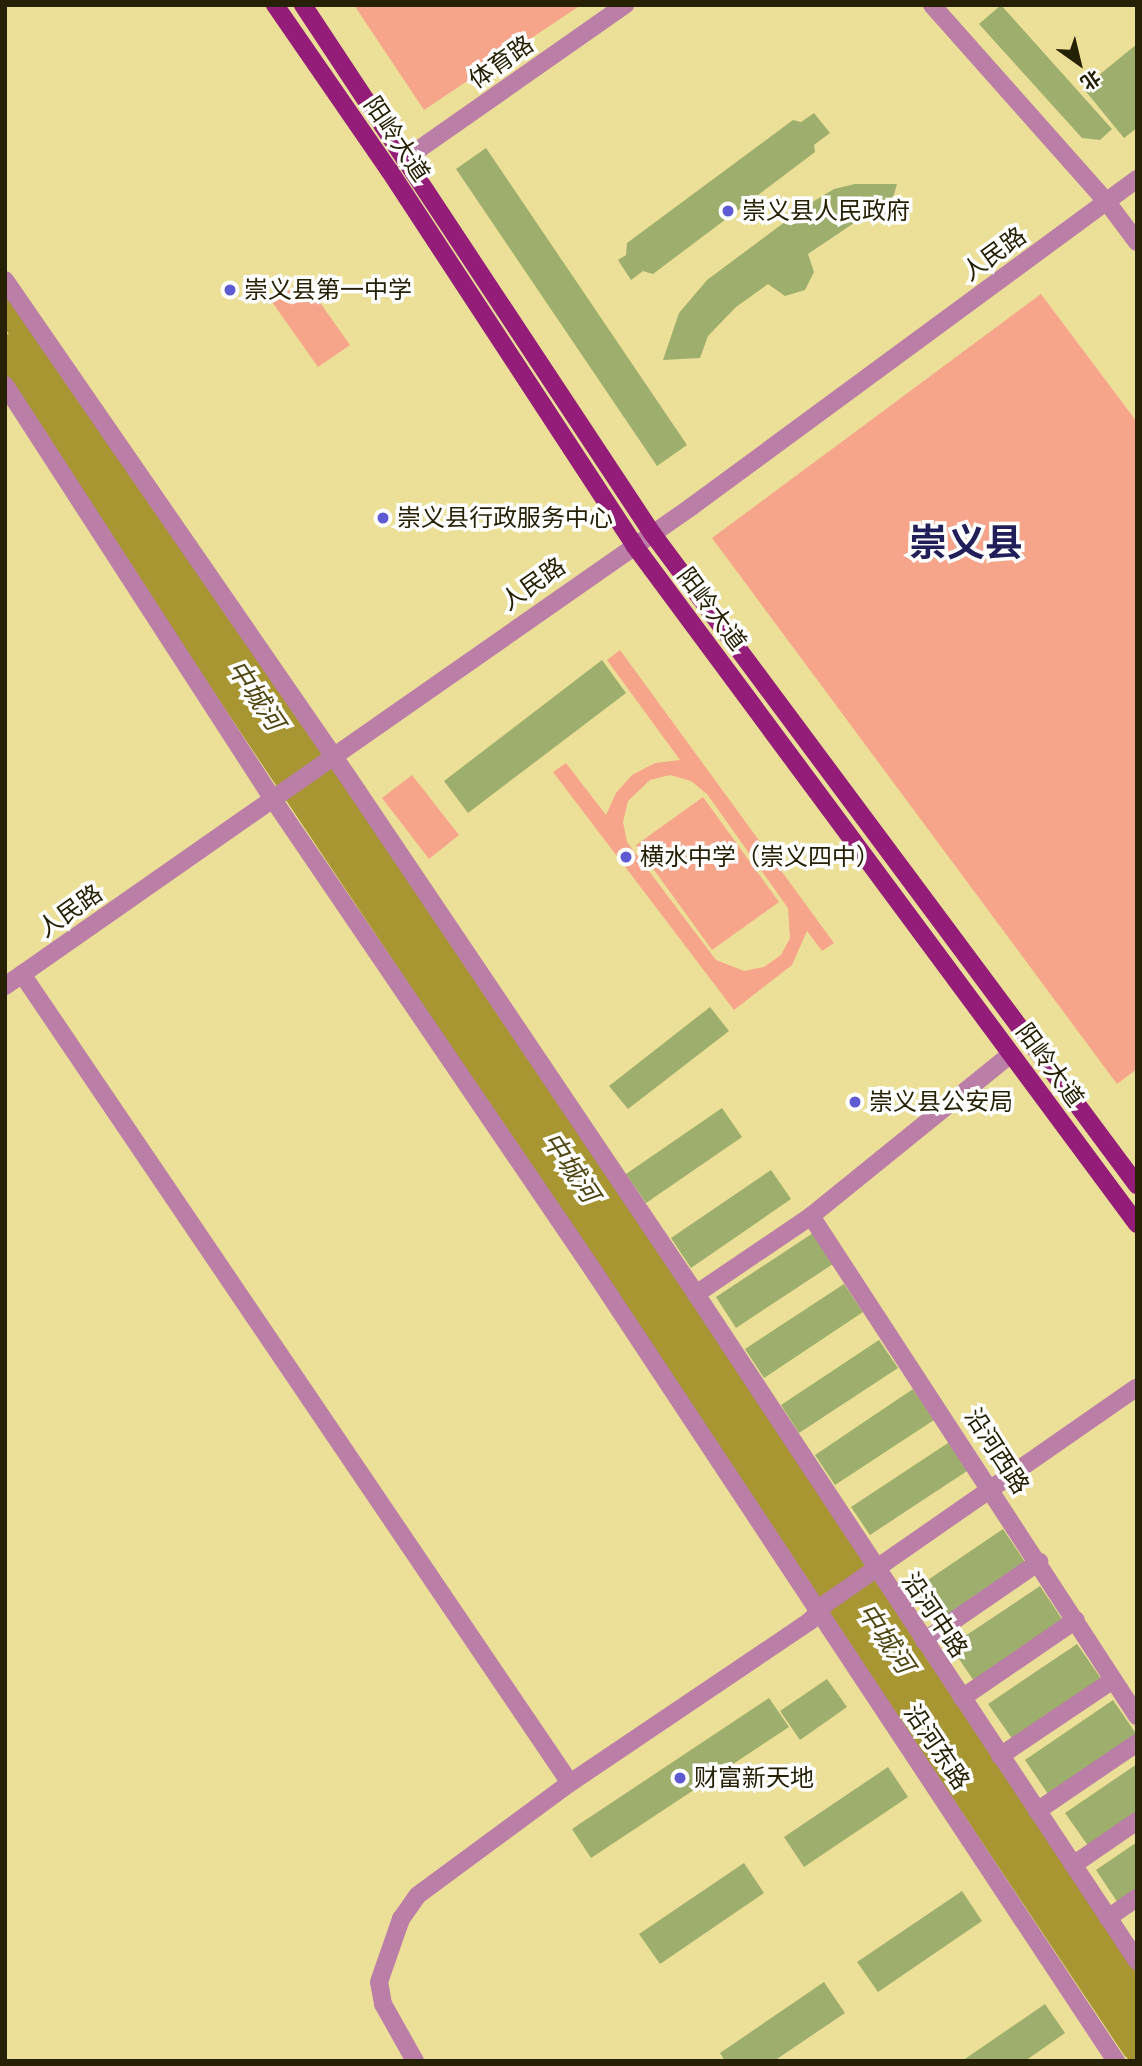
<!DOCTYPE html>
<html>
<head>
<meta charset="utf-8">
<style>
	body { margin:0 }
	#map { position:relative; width:1142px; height:2066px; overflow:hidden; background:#ece099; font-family:Mulish,"Noto Sans SC",sans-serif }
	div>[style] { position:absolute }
	.green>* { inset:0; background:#f6a58a }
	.river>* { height:33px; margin:-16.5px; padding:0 16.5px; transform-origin:16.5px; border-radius:16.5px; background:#a79632 }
	.building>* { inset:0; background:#9eae6c }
	.minor>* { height:18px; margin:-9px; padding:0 9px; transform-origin:9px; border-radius:9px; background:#bb7ea7 }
	.tertiary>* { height:18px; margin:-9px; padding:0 9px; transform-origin:9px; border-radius:9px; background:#bb7ea7 }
	.primary>* { height:18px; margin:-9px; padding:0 9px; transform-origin:9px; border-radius:9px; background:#931d78 }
	.dots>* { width:19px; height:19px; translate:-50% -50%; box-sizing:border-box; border:4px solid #fff; border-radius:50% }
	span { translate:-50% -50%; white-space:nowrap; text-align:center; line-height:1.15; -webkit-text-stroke:7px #fff; paint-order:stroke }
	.street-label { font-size:24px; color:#262104 }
	.poi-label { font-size:24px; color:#262104 }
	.left { translate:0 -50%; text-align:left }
	.water-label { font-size:26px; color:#4f4611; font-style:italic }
	.town-label { font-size:38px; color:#211f59; font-weight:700 }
	.frame { position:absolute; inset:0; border:7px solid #262104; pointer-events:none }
	.north { position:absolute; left:1044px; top:28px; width:70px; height:70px; -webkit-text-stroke:5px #fff; paint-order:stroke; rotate:146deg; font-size:19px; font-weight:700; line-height:28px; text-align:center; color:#262104 }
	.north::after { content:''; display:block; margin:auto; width:24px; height:32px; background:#262104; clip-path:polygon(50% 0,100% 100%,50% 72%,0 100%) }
</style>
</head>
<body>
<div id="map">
	<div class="green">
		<i style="clip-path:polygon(354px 5px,581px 5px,424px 110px)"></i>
		<i style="clip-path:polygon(304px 280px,350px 345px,318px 367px,272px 302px)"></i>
		<i style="clip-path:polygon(1041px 294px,1137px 422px,1137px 1069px,1117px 1084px,712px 538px)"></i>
		<i style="clip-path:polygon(evenodd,620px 650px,834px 943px,822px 951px,807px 931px,792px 965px,734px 1010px,553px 772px,566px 763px,606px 815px,616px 793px,632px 775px,655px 763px,680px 760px,607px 660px,620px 650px,670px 775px,691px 781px,707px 794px,788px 908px,790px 938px,781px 955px,764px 967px,744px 971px,716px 960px,627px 842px,623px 822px,628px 801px,650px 780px,670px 775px)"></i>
		<i style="clip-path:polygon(412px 775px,459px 835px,429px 859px,382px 798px)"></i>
		<i style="clip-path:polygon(703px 797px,779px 902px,712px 950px,636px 845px)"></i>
	</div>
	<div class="river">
		<i style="left:5px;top:299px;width:2040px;rotate:56.29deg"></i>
		<i style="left:5px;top:350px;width:2038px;rotate:56.26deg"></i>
	</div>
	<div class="building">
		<i style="clip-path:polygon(1001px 5px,1112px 129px,1100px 140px,1082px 138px,979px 24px)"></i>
		<i style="clip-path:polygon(1137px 44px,1137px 128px,1124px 138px,1083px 88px)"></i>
		<i style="clip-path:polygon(814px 113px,830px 133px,814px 145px,815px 152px,653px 274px,643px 271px,631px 280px,618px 260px,626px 255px,627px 243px,793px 120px,801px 122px)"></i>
		<i style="clip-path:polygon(486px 148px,687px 445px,657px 466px,456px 169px)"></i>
		<i style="clip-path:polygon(855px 184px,897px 184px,888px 215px,860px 219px,808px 254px,814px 272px,805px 290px,785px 296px,768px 284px,736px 307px,708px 336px,700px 358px,663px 360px,679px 313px,707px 280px,809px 204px,834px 189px)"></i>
		<i style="clip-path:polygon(602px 660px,626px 693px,468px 813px,444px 781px)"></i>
		<i style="clip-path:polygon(710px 1007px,729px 1031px,628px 1109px,609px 1086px)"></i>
		<i style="clip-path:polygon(722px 1108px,742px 1137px,646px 1203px,626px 1174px)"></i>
		<i style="clip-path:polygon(771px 1170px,791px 1199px,691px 1268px,671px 1238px)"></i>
		<i style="clip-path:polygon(813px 1233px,833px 1264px,736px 1328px,716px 1297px)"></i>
		<i style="clip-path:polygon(844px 1284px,863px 1312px,764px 1378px,745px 1349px)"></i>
		<i style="clip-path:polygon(879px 1340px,898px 1368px,799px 1433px,781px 1405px)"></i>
		<i style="clip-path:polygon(913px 1389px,934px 1420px,835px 1485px,815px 1455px)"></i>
		<i style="clip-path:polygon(951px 1441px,970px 1469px,870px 1535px,851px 1507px)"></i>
		<i style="clip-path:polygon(1003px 1529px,1025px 1562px,936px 1623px,913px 1590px)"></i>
		<i style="clip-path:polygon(1040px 1586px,1064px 1622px,974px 1681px,950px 1646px)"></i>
		<i style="clip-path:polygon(1077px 1644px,1102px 1680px,1013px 1740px,988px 1704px)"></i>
		<i style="clip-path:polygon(827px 1679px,847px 1707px,800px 1740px,780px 1711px)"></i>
		<i style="clip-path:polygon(769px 1698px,789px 1727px,591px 1858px,572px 1829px)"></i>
		<i style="clip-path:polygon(1113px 1700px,1137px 1735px,1048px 1794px,1025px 1760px)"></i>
		<i style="clip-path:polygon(1137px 1764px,1137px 1814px,1089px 1847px,1065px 1813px)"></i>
		<i style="clip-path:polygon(888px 1767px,908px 1797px,804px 1867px,784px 1837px)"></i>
		<i style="clip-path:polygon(1137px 1842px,1137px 1890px,1118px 1903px,1096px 1870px)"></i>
		<i style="clip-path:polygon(744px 1863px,764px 1893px,660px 1964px,639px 1934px)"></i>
		<i style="clip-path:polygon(962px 1891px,982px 1921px,878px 1992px,857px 1962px)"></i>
		<i style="clip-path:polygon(824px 1982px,845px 2013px,774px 2061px,725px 2061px,720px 2053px)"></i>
		<i style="clip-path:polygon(1045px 2004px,1065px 2033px,1025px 2061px,962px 2061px)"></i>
	</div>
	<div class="minor">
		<i style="left:811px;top:1216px;width:597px;rotate:56.9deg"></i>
		<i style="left:924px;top:1641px;width:140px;rotate:-34.5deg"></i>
		<i style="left:962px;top:1698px;width:138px;rotate:-34.4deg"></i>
		<i style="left:1000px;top:1756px;width:136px;rotate:-33.9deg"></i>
		<i style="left:1037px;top:1811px;width:121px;rotate:-34.2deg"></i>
		<i style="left:1073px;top:1865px;width:78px;rotate:-34.5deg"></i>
		<i style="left:1108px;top:1918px;width:35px;rotate:-35deg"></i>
	</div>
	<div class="tertiary">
		<i style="left:932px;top:5px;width:264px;rotate:48.4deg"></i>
		<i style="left:1107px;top:202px;width:50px;rotate:53.1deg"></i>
		<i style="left:405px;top:159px;width:269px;rotate:-35deg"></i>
		<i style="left:5px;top:280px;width:607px;rotate:55.39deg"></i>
		<i style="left:350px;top:780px;width:620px;rotate:56.05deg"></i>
		<i style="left:696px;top:1294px;width:800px;rotate:56.53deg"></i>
		<i style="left:5px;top:385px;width:492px;rotate:57.1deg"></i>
		<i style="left:272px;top:798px;width:574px;rotate:55.78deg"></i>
		<i style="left:595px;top:1273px;width:945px;rotate:56.53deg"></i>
		<i style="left:22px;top:974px;width:977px;rotate:55.89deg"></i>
		<i style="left:5px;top:986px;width:837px;rotate:-34.92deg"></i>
		<i style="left:691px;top:507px;width:554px;rotate:-36.33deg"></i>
		<i style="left:696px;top:1294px;width:139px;rotate:-34.1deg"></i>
		<i style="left:811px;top:1216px;width:257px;rotate:-39deg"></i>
		<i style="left:415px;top:2061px;width:65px;rotate:-119.3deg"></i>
		<i style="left:383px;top:2004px;width:22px;rotate:-100deg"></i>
		<i style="left:379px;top:1982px;width:67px;rotate:-70.8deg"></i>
		<i style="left:401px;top:1919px;width:29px;rotate:-55deg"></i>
		<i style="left:418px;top:1895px;width:189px;rotate:-36.4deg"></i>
		<i style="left:570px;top:1783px;width:290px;rotate:-34deg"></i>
		<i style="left:810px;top:1621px;width:26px;rotate:-47deg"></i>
		<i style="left:828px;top:1602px;width:376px;rotate:-34.8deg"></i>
	</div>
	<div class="primary">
		<i style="left:275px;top:5px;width:201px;rotate:55.4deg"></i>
		<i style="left:389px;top:170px;width:448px;rotate:56.8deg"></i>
		<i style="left:634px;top:545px;width:845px;rotate:53.47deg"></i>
		<i style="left:303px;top:5px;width:633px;rotate:56.54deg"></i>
		<i style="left:652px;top:533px;width:813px;rotate:53.36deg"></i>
	</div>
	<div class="dots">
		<i style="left:728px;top:211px;background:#5d5ad3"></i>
		<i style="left:230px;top:290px;background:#5d5ad3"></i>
		<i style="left:383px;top:518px;background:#5d5ad3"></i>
		<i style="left:626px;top:857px;background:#5d5ad3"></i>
		<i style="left:855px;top:1102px;background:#5d5ad3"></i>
		<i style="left:680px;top:1778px;background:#5d5ad3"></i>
	</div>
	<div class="street-label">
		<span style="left:501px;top:62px;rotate:-35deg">体育路</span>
		<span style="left:397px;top:139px;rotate:56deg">阳岭大道</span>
		<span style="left:994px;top:254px;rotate:-36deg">人民路</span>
		<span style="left:533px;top:584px;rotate:-35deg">人民路</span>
		<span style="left:712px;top:609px;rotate:53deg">阳岭大道</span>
		<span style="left:70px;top:911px;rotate:-35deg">人民路</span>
		<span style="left:1050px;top:1065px;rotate:54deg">阳岭大道</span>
		<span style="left:997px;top:1451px;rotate:57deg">沿河西路</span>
		<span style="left:935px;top:1615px;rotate:56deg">沿河中路</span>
		<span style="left:937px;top:1747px;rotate:56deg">沿河东路</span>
	</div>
	<div class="poi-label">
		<span class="left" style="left:742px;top:211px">崇义县人民政府</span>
		<span class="left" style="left:244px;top:290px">崇义县第一中学</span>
		<span class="left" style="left:397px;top:518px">崇义县行政服务中心</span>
		<span class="left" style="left:640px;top:857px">横水中学（崇义四中）</span>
		<span class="left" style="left:869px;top:1102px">崇义县公安局</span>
		<span class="left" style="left:694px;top:1778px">财富新天地</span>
	</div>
	<div class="water-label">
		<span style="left:256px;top:695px;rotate:56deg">中城河</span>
		<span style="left:571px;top:1167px;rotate:56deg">中城河</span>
		<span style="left:886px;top:1638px;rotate:56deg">中城河</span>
	</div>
	<div class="town-label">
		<span style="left:966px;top:543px">崇义县</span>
	</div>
	<div class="frame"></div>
	<div class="north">北</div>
</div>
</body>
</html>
